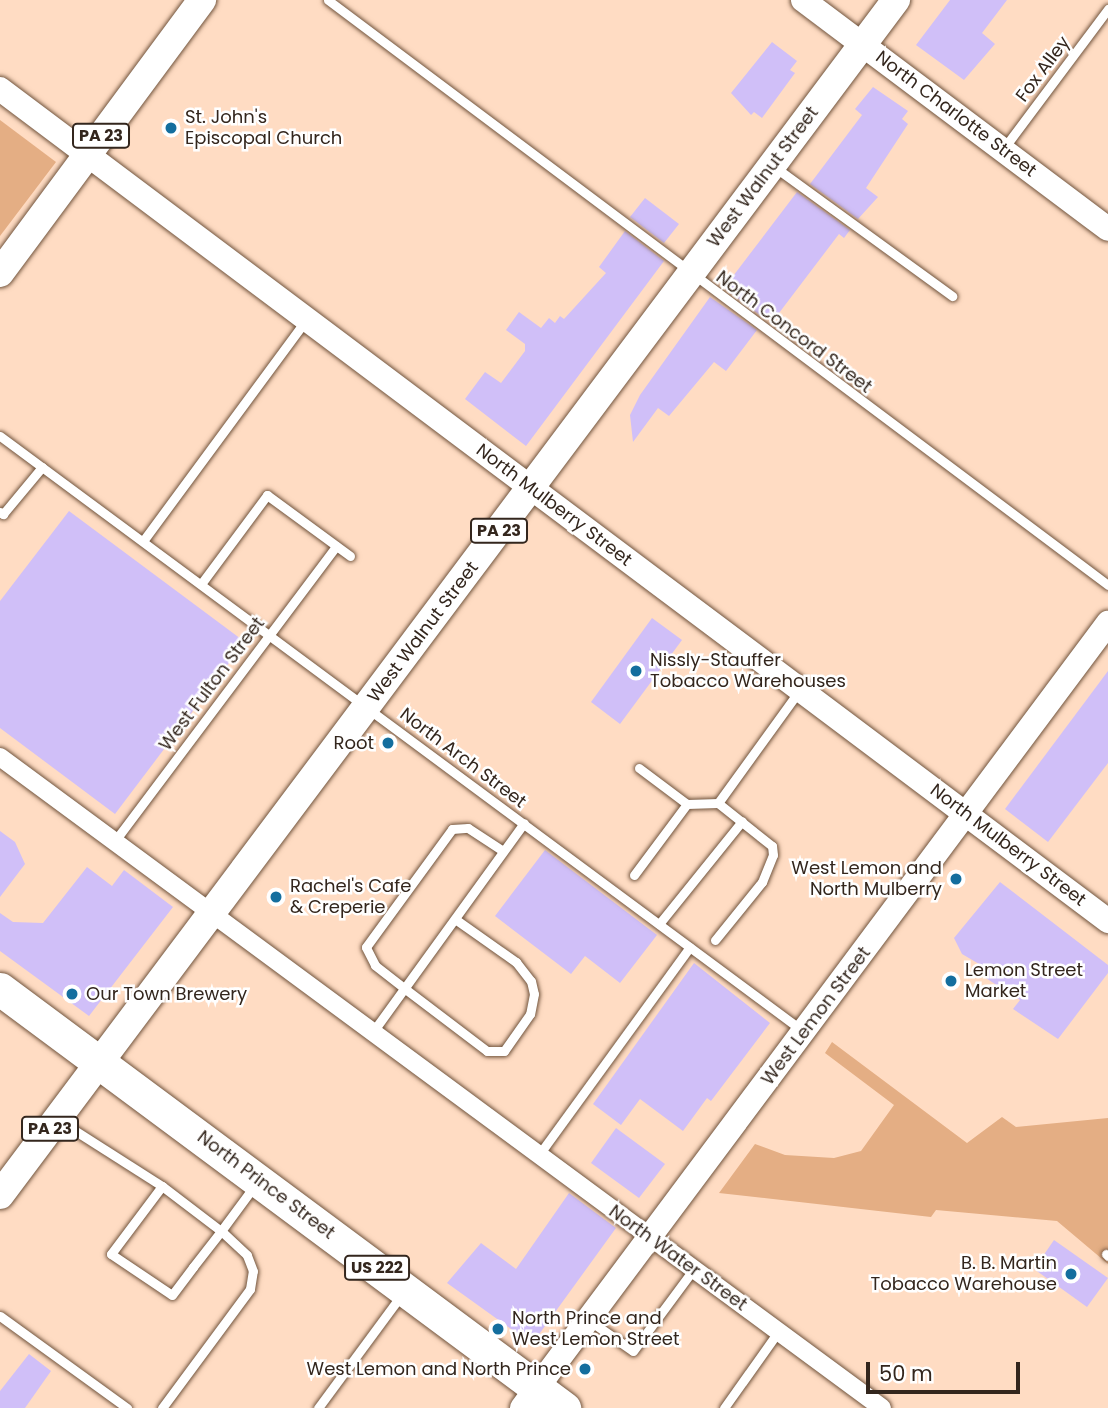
<!DOCTYPE html>
<html>
<head>
<meta charset="utf-8">
<style>
	body { margin:0 }
	#map { position:relative; width:1108px; height:1408px; overflow:hidden; background:#ffdcc3; font-family:Poppins,sans-serif }
	div>[style] { position:absolute }
	.green>* { inset:0; background:#e4ae84 }
	.building>* { inset:0; background:#d0bff8 }
	.roads { filter:drop-shadow(0 0 2px #71543d) drop-shadow(0 0 2px #71543d) }
	.lane>* { height:9px; margin:-4.5px; padding:0 4.5px; transform-origin:4.5px; border-radius:4.5px; background:#fff }
	.street>* { height:18px; margin:-9px; padding:0 9px; transform-origin:9px; border-radius:9px; background:#fff }
	.secondary>* { height:24px; margin:-12px; padding:0 12px; transform-origin:12px; border-radius:12px; background:#fff }
	.primary>* { height:28px; margin:-14px; padding:0 14px; transform-origin:14px; border-radius:14px; background:#fff }
	.highway>* { height:33px; margin:-16.5px; padding:0 16.5px; transform-origin:16.5px; border-radius:16.5px; background:#fff }
	.dots>* { width:19px; height:19px; translate:-50% -50%; box-sizing:border-box; border:4px solid #fff; border-radius:50% }
	span { translate:-50% -50%; white-space:nowrap; text-align:center; line-height:1.15; -webkit-text-stroke:5px #fff; paint-order:stroke }
	.shield-label span { padding:2px 5px; background:#fff; border:2px solid; border-radius:5px; -webkit-text-stroke-width:0 }
	.shield-label { font-size:16px; color:#33261d; font-weight:700 }
	.street-label { font-size:18px; color:#33261d }
	.poi-label { font-size:18px; color:#33261d }
	.left { translate:0 -50%; text-align:left }
	.right { translate:-100% -50%; text-align:right }
	.scale { position:absolute; left:866px; top:1362px; width:154px; height:32px; box-sizing:border-box; border:4px solid #33261d; border-top:0; padding-left:9px; font-size:21px; line-height:24px; white-space:nowrap; color:#33261d; -webkit-text-stroke:5px #fff; paint-order:stroke }
</style>
</head>
<body>
<div id="map">
	<div class="green">
		<i style="clip-path:polygon(0 120px,56px 162px,0 236px)"></i>
		<i style="clip-path:polygon(832px 1042px,967px 1143px,1002px 1117px,1016px 1127px,1108px 1118px,1108px 1264px,1057px 1221px,936px 1210px,931px 1217px,719px 1193px,755px 1144px,785px 1155px,834px 1158px,861px 1151px,894px 1105px,825px 1053px)"></i>
	</div>
	<div class="building">
		<i style="clip-path:polygon(950px 0,1007px 0,982px 33px,995px 44px,964px 80px,916px 45px)"></i>
		<i style="clip-path:polygon(772px 42px,797px 61px,790px 70px,795px 73px,762px 118px,754px 112px,751px 115px,731px 93px)"></i>
		<i style="clip-path:polygon(873px 87px,908px 111px,902px 119px,908px 124px,866px 188px,878px 197px,858px 219px,810px 184px,862px 115px,855px 109px)"></i>
		<i style="clip-path:polygon(797px 192px,850px 230px,844px 238px,839px 234px,776px 317px,770px 313px,765px 319px,724px 288px)"></i>
		<i style="clip-path:polygon(645px 198px,679px 224px,664px 243px,630px 217px)"></i>
		<i style="clip-path:polygon(625px 231px,664px 261px,526px 446px,465px 399px,485px 372px,501px 383px,525px 351px,525px 344px,506px 330px,519px 312px,541px 328px,549px 318px,555px 323px,560px 316px,564px 319px,606px 273px,599px 267px)"></i>
		<i style="clip-path:polygon(710px 297px,757px 330px,726px 371px,714px 362px,669px 416px,658px 408px,633px 442px,630px 415px,640px 395px)"></i>
		<i style="clip-path:polygon(69px 511px,245px 642px,115px 814px,0 728px,0 601px)"></i>
		<i style="clip-path:polygon(652px 618px,682px 640px,620px 724px,591px 702px)"></i>
		<i style="clip-path:polygon(1108px 671px,1108px 763px,1048px 842px,1005px 809px)"></i>
		<i style="clip-path:polygon(0 831px,15px 842px,25px 864px,0 897px)"></i>
		<i style="clip-path:polygon(545px 850px,657px 935px,620px 983px,585px 956px,571px 974px,495px 916px)"></i>
		<i style="clip-path:polygon(87px 867px,112px 886px,124px 870px,173px 907px,89px 1016px,0 951px,0 913px,13px 922px,43px 923px)"></i>
		<i style="clip-path:polygon(1000px 882px,1108px 965px,1108px 973px,1058px 1039px,1013px 1009px,1020px 1000px,981px 975px,986px 968px,962px 954px,954px 938px)"></i>
		<i style="clip-path:polygon(694px 963px,770px 1023px,711px 1101px,707px 1098px,683px 1131px,640px 1099px,621px 1125px,593px 1104px)"></i>
		<i style="clip-path:polygon(616px 1128px,665px 1164px,639px 1198px,591px 1163px)"></i>
		<i style="clip-path:polygon(569px 1193px,616px 1228px,532px 1344px,447px 1283px,481px 1243px,516px 1269px)"></i>
		<i style="clip-path:polygon(1054px 1240px,1108px 1278px,1087px 1307px,1034px 1269px)"></i>
		<i style="clip-path:polygon(29px 1354px,51px 1371px,25px 1408px,0 1408px,0 1391px)"></i>
	</div>
	<div class="roads">
		<div class="lane">
			<i style="left:328px;top:0;width:975px;rotate:36.87deg"></i>
			<i style="left:1004px;top:148px;width:174px;rotate:-53.2deg"></i>
			<i style="left:776px;top:168px;width:218px;rotate:36deg"></i>
			<i style="left:0;top:436px;width:999px;rotate:36.54deg"></i>
			<i style="left:0;top:512px;width:4px;rotate:34deg"></i>
			<i style="left:3px;top:514px;width:61px;rotate:-50.3deg"></i>
			<i style="left:143px;top:541px;width:273px;rotate:-53.6deg"></i>
			<i style="left:201px;top:584px;width:111px;rotate:-53.4deg"></i>
			<i style="left:267px;top:495px;width:103px;rotate:36.3deg"></i>
			<i style="left:639px;top:768px;width:60px;rotate:36.9deg"></i>
			<i style="left:687px;top:804px;width:31px;rotate:-2deg"></i>
			<i style="left:114px;top:842px;width:370px;rotate:-53.1deg"></i>
			<i style="left:634px;top:875px;width:89px;rotate:-53.3deg"></i>
			<i style="left:455px;top:919px;width:75px;rotate:35.2deg"></i>
			<i style="left:516px;top:962px;width:24px;rotate:52deg"></i>
			<i style="left:531px;top:981px;width:13px;rotate:77deg"></i>
			<i style="left:534px;top:994px;width:20px;rotate:101deg"></i>
			<i style="left:530px;top:1014px;width:45px;rotate:125.1deg"></i>
			<i style="left:504px;top:1051px;width:17px;rotate:180deg"></i>
			<i style="left:487px;top:1051px;width:104px;rotate:-142.8deg"></i>
			<i style="left:404px;top:988px;width:37px;rotate:-142deg"></i>
			<i style="left:375px;top:965px;width:20px;rotate:-117deg"></i>
			<i style="left:366px;top:947px;width:146px;rotate:-53.9deg"></i>
			<i style="left:452px;top:829px;width:16px;rotate:-4deg"></i>
			<i style="left:468px;top:828px;width:42px;rotate:33.3deg"></i>
			<i style="left:659px;top:924px;width:132px;rotate:-51.1deg"></i>
			<i style="left:715px;top:940px;width:75px;rotate:-51deg"></i>
			<i style="left:762px;top:882px;width:29px;rotate:-68deg"></i>
			<i style="left:773px;top:855px;width:9px;rotate:-96deg"></i>
			<i style="left:772px;top:846px;width:69px;rotate:-141.5deg"></i>
			<i style="left:718px;top:803px;width:138px;rotate:-54.1deg"></i>
			<i style="left:372px;top:1033px;width:259px;rotate:-54.1deg"></i>
			<i style="left:60px;top:1121px;width:121px;rotate:32.5deg"></i>
			<i style="left:538px;top:1156px;width:258px;rotate:-54deg"></i>
			<i style="left:1106px;top:1254px;width:3px;rotate:45deg"></i>
			<i style="left:0;top:1316px;width:157px;rotate:35.9deg"></i>
			<i style="left:590px;top:1321px;width:52px;rotate:34.9deg"></i>
			<i style="left:633px;top:1351px;width:101px;rotate:-53.5deg"></i>
			<i style="left:162px;top:1408px;width:148px;rotate:-53.5deg"></i>
			<i style="left:250px;top:1289px;width:18px;rotate:-81deg"></i>
			<i style="left:253px;top:1271px;width:17px;rotate:-111deg"></i>
			<i style="left:247px;top:1255px;width:35px;rotate:-137deg"></i>
			<i style="left:221px;top:1231px;width:74px;rotate:-142.7deg"></i>
			<i style="left:162px;top:1186px;width:85px;rotate:126.9deg"></i>
			<i style="left:111px;top:1254px;width:73px;rotate:33.9deg"></i>
			<i style="left:172px;top:1295px;width:35px;rotate:-53deg"></i>
			<i style="left:193px;top:1267px;width:46px;rotate:-52.1deg"></i>
			<i style="left:221px;top:1231px;width:57px;rotate:-53.5deg"></i>
			<i style="left:318px;top:1408px;width:142px;rotate:-53.6deg"></i>
			<i style="left:724px;top:1408px;width:93px;rotate:-54.6deg"></i>
		</div>
		<div class="street">
			<i style="left:0;top:757px;width:1096px;rotate:36.43deg"></i>
		</div>
		<div class="secondary">
			<i style="left:803px;top:0;width:381px;rotate:36.9deg"></i>
			<i style="left:0;top:89px;width:1386px;rotate:36.9deg"></i>
			<i style="left:522px;top:1408px;width:980px;rotate:-53.26deg"></i>
		</div>
		<div class="primary">
			<i style="left:0;top:273px;width:340px;rotate:-53.5deg"></i>
			<i style="left:0;top:1195px;width:1494px;rotate:-53.14deg"></i>
		</div>
		<div class="highway">
			<i style="left:0;top:989px;width:703px;rotate:36.61deg"></i>
		</div>
	</div>
	<div class="dots">
		<i style="left:171px;top:128px;background:#146e9e"></i>
		<i style="left:636px;top:671px;background:#146e9e"></i>
		<i style="left:388px;top:743px;background:#146e9e"></i>
		<i style="left:956px;top:879px;background:#146e9e"></i>
		<i style="left:276px;top:897px;background:#146e9e"></i>
		<i style="left:951px;top:981px;background:#146e9e"></i>
		<i style="left:72px;top:994px;background:#146e9e"></i>
		<i style="left:1071px;top:1274px;background:#146e9e"></i>
		<i style="left:498px;top:1329px;background:#146e9e"></i>
		<i style="left:585px;top:1369px;background:#146e9e"></i>
	</div>
	<div class="shield-label">
		<span style="left:101px;top:136px">PA 23</span>
		<span style="left:499px;top:531px">PA 23</span>
		<span style="left:50px;top:1129px">PA 23</span>
		<span style="left:377px;top:1268px">US 222</span>
	</div>
	<div class="street-label">
		<span style="left:1043px;top:69px;rotate:-53deg">Fox Alley</span>
		<span style="left:956px;top:114px;rotate:37deg">North Charlotte Street</span>
		<span style="left:763px;top:177px;rotate:-53deg">West Walnut Street</span>
		<span style="left:794px;top:332px;rotate:37deg">North Concord Street</span>
		<span style="left:554px;top:505px;rotate:37deg">North Mulberry Street</span>
		<span style="left:423px;top:632px;rotate:-53deg">West Walnut Street</span>
		<span style="left:212px;top:684px;rotate:-53deg">West Fulton Street</span>
		<span style="left:463px;top:758px;rotate:37deg">North Arch Street</span>
		<span style="left:1008px;top:845px;rotate:37deg">North Mulberry Street</span>
		<span style="left:816px;top:1016px;rotate:-53deg">West Lemon Street</span>
		<span style="left:266px;top:1185px;rotate:37deg">North Prince Street</span>
		<span style="left:678px;top:1258px;rotate:36deg">North Water Street</span>
	</div>
	<div class="poi-label">
		<span class="left" style="left:185px;top:128px">St. John's<br>Episcopal Church</span>
		<span class="left" style="left:650px;top:671px">Nissly-Stauffer<br>Tobacco Warehouses</span>
		<span class="right" style="left:374px;top:743px">Root</span>
		<span class="right" style="left:942px;top:879px">West Lemon and<br>North Mulberry</span>
		<span class="left" style="left:290px;top:897px">Rachel's Cafe<br>&amp; Creperie</span>
		<span class="left" style="left:965px;top:981px">Lemon Street<br>Market</span>
		<span class="left" style="left:86px;top:994px">Our Town Brewery</span>
		<span class="right" style="left:1057px;top:1274px">B. B. Martin<br>Tobacco Warehouse</span>
		<span class="left" style="left:512px;top:1329px">North Prince and<br>West Lemon Street</span>
		<span class="right" style="left:571px;top:1369px">West Lemon and North Prince</span>
	</div>
	<div class="scale">50 m</div>
</div>
</body>
</html>
